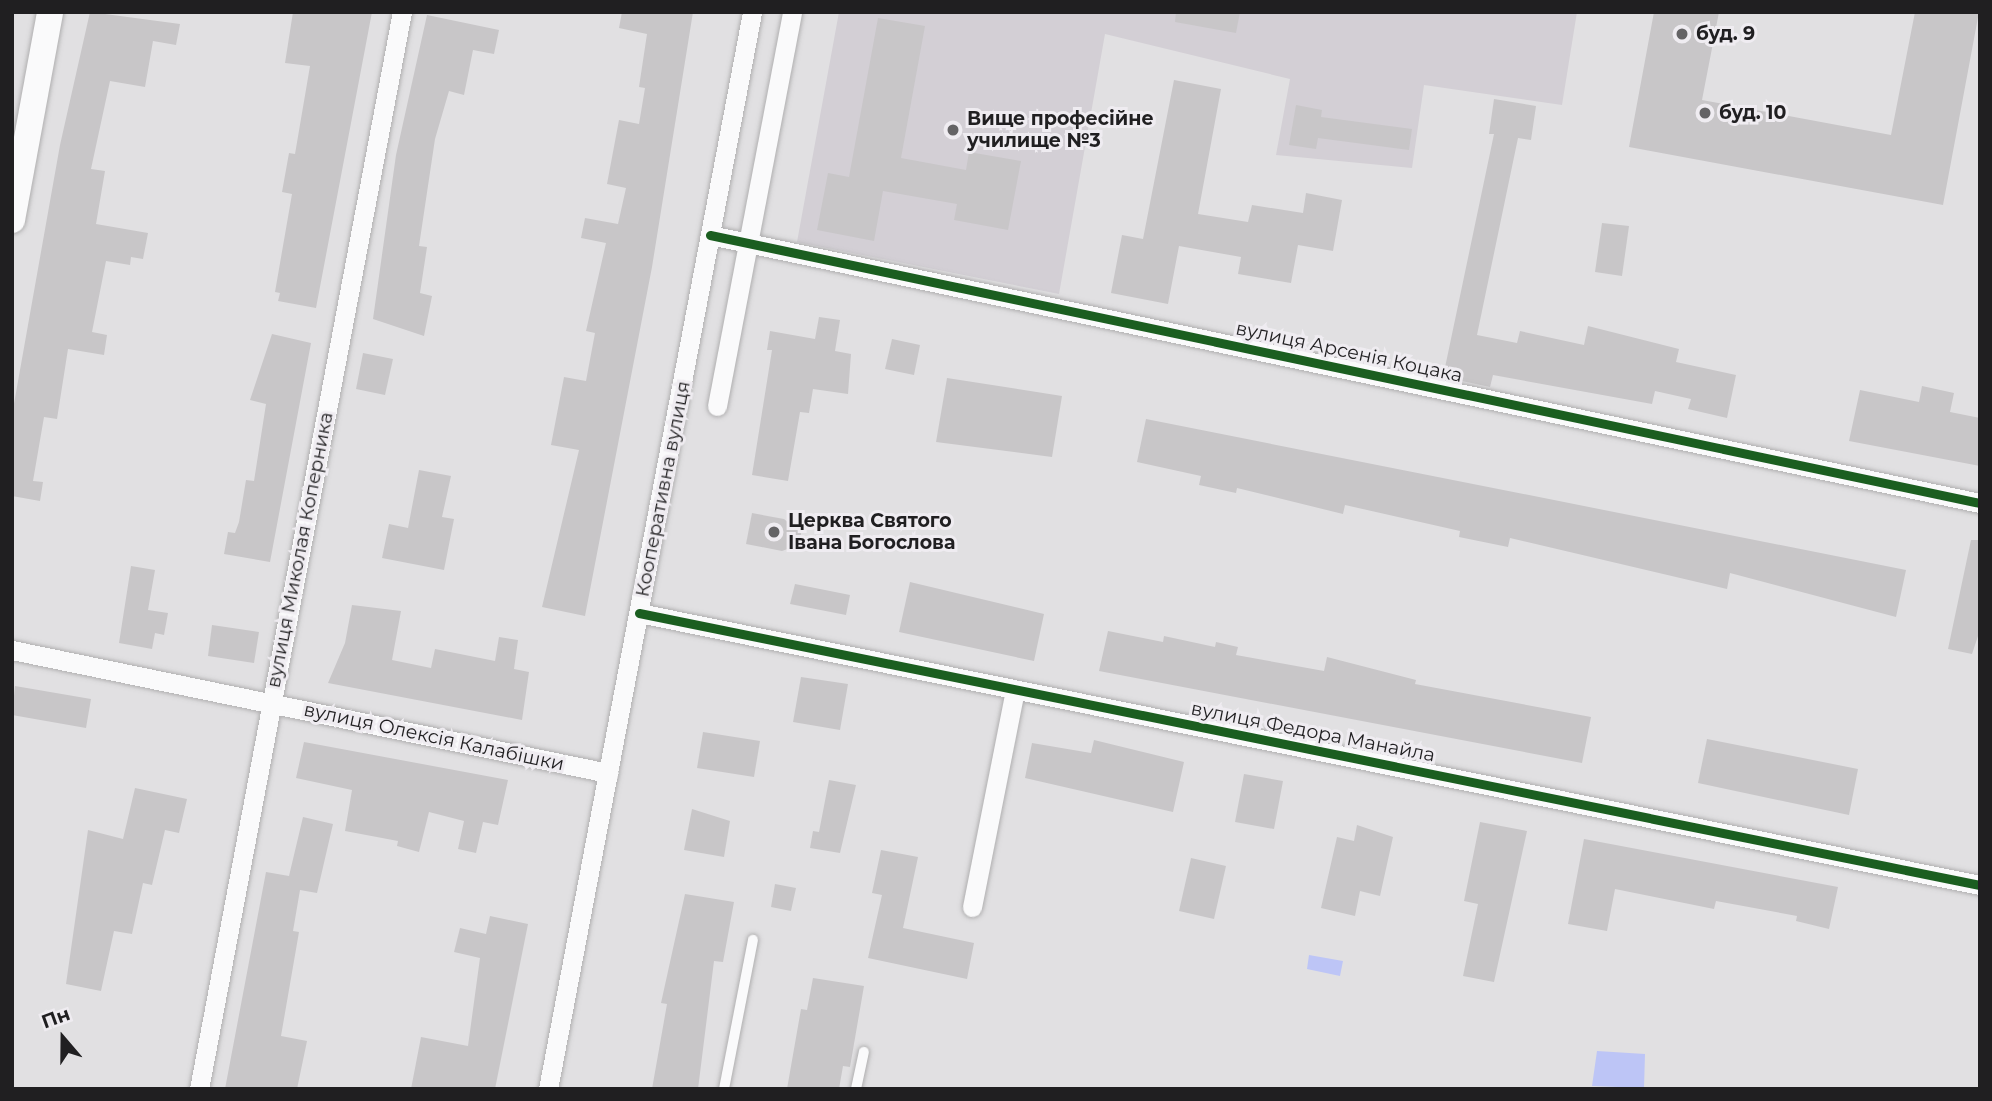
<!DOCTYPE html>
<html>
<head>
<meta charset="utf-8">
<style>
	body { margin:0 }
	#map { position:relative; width:1992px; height:1101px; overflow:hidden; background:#e1e0e2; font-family:Montserrat,sans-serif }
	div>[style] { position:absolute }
	.built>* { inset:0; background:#d3cfd5 }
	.water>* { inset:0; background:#bdc5f6 }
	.building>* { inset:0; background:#c8c6c8 }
	.roads { filter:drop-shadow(0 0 2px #b0afb0) drop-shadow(0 0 2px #b0afb0) }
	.lane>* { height:10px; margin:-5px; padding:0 5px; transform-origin:5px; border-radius:5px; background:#fafafb }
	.street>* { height:19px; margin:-9.5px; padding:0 9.5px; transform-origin:9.5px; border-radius:9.5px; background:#fafafb }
	.secondary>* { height:26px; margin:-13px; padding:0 13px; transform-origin:13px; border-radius:13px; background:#fafafb }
	.cycleway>* { height:9px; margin:-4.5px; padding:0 4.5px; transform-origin:4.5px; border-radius:4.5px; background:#1b5e20 }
	.dots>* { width:19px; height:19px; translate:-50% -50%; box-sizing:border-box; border:4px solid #efecf1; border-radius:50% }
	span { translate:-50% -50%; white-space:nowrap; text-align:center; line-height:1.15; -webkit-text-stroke:6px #efecf1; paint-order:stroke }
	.poi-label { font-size:19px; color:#201f21; font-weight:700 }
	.left { translate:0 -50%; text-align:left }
	.street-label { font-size:19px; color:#201f21 }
	.frame { position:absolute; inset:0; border:14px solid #201f21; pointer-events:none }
	.north { position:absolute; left:28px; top:1003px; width:70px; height:70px; -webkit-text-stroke:5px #efecf1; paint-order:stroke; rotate:340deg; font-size:19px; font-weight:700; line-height:28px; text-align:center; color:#201f21 }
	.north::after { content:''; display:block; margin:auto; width:24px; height:32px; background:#201f21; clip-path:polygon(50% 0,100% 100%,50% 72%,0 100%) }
</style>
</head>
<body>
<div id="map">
	<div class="built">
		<i style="clip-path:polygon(839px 12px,1577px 12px,1562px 105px,1424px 85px,1412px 168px,1276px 155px,1290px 79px,1105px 34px,1059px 294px,797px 242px)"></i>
	</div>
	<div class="water">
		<i style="clip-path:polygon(1309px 955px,1343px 961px,1340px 976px,1307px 969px)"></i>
		<i style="clip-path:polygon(1597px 1051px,1645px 1054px,1644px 1088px,1592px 1086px)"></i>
	</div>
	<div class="building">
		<i style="clip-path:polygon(90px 12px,180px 24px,176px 45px,153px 41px,145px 87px,110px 81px,91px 169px,105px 171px,96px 224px,148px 233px,143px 259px,131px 257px,130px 265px,106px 261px,92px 332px,107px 335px,104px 355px,68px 349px,57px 419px,44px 417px,33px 481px,43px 482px,40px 501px,12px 496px,12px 415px,60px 145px)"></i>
		<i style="clip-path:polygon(293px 12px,372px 12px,316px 308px,278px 301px,280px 293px,275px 292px,292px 194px,282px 192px,289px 153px,295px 154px,310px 66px,285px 63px)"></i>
		<i style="clip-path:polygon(622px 12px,693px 12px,652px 267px,585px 616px,542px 607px,579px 450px,551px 445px,564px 377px,586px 381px,595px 333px,586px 331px,606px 243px,581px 238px,585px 218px,618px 224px,626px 188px,607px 184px,619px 120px,639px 124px,645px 88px,639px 87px,647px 34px,619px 28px)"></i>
		<i style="clip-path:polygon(1176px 12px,1240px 12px,1236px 33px,1175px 22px)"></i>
		<i style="clip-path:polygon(1654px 12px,1719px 12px,1702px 100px,1891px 135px,1915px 12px,1979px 12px,1943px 205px,1629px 147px)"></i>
		<i style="clip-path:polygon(427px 15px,499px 30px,494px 54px,473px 50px,464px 95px,449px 91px,435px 139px,419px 246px,427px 247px,420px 293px,432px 296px,424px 336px,373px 319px,396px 155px)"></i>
		<i style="clip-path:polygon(878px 18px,925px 26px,901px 158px,966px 170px,969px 152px,1021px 161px,1008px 230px,954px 220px,957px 204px,883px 191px,874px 241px,817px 230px,828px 173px,849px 177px)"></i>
		<i style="clip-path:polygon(1174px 80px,1221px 89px,1198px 214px,1248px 222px,1252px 205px,1303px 213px,1306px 193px,1342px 200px,1333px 251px,1298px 245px,1291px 283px,1238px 274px,1241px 257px,1179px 246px,1168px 304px,1111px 293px,1122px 235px,1143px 239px)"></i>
		<i style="clip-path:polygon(1494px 99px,1536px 106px,1531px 140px,1518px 138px,1477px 335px,1517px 343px,1520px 331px,1584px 345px,1588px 326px,1679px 349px,1676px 362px,1736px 375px,1727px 418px,1688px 409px,1691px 399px,1655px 391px,1652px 404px,1493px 375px,1490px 387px,1443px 377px,1494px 134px,1489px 134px)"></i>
		<i style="clip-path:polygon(1296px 105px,1322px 110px,1321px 117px,1412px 129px,1409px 150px,1318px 138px,1316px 149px,1289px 145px)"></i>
		<i style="clip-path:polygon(1602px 223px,1629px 226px,1622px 276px,1595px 272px)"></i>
		<i style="clip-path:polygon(819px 317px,840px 320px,835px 351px,851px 354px,848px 394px,813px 389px,809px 413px,800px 412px,788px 481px,752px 475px,772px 350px,767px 350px,770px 331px,815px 339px)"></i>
		<i style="clip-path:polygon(272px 334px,311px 343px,270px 562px,224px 554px,228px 532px,235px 533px,239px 522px,246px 480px,254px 481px,266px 404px,250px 400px)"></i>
		<i style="clip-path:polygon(892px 339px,920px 345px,914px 375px,885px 369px)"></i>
		<i style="clip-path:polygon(363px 353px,393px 359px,385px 395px,356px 389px)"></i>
		<i style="clip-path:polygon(947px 378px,1062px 396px,1052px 457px,936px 442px)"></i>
		<i style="clip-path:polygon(1922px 386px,1954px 393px,1950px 412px,1980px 418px,1980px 466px,1849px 441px,1860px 390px,1919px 402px)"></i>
		<i style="clip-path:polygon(1146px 419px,1906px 570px,1896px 617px,1730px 573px,1727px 589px,1510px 538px,1508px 547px,1459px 537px,1460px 531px,1345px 505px,1343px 514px,1237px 488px,1236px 493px,1199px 485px,1201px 476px,1137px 462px)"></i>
		<i style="clip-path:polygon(419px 470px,451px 476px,442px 517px,454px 519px,444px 570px,382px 558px,389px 524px,408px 528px)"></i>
		<i style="clip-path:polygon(752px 513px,784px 519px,801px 533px,801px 544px,782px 551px,746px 544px)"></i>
		<i style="clip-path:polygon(1971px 540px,1980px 540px,1980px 630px,1972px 654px,1948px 649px)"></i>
		<i style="clip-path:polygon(131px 566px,155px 570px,148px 610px,168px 613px,164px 635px,155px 633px,152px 649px,119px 643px)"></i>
		<i style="clip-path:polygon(910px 582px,1044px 614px,1034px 661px,899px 632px)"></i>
		<i style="clip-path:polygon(795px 584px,850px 595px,846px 615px,790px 604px)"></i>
		<i style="clip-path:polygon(352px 605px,401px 611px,392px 660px,431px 668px,435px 649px,495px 661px,499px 637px,518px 640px,514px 669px,529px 672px,522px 720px,328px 683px,345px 643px)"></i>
		<i style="clip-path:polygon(212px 625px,259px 632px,254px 663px,208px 656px)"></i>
		<i style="clip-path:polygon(1108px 631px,1163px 642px,1164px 636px,1215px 647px,1216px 642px,1238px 647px,1236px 655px,1324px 671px,1327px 657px,1416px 680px,1415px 684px,1591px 717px,1582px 763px,1099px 671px)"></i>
		<i style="clip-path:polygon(801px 677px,848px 684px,840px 730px,793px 722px)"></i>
		<i style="clip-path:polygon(15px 686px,91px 699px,86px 728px,12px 715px)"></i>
		<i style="clip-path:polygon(703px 732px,760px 741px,754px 777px,697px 768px)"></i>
		<i style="clip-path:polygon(1707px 739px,1858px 769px,1849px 815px,1698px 783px)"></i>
		<i style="clip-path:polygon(1094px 740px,1184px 762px,1173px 812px,1025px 778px,1032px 743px,1091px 753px)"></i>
		<i style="clip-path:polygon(304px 742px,508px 780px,498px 825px,483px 822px,476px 853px,458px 849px,464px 821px,429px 812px,419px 852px,397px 846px,398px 841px,345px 831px,352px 790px,296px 778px)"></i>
		<i style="clip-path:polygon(1244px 774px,1283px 781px,1274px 829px,1235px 822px)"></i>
		<i style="clip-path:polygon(829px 780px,856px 785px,840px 853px,810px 848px,813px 831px,819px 832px)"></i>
		<i style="clip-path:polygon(135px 788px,187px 799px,179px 833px,165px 830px,152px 885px,143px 883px,132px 934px,114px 931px,101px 991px,66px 984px,88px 830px,123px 839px)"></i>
		<i style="clip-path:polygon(692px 809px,730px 821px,724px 857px,684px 850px)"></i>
		<i style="clip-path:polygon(303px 817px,333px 824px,317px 893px,300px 890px,293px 931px,299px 932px,281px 1036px,307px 1041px,297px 1089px,225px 1089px,266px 872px,289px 876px)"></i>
		<i style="clip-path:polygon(1480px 822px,1527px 831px,1494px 982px,1463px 976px,1478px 904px,1464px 901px)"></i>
		<i style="clip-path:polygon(1357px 825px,1393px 837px,1380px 896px,1360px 891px,1355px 916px,1321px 908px,1337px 837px,1354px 841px)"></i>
		<i style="clip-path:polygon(1584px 839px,1838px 887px,1829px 929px,1796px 921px,1797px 916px,1716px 901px,1714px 909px,1615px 889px,1607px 931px,1568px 924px)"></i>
		<i style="clip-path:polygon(881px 850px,918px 857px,903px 928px,974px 943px,967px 979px,868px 958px,882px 895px,872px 893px)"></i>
		<i style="clip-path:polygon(1191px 858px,1226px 866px,1214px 919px,1179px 911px)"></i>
		<i style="clip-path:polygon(775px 884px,796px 888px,791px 911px,771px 907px)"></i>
		<i style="clip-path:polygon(685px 894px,734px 902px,723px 962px,714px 961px,698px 1089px,652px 1089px,667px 1004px,661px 1003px)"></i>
		<i style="clip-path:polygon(490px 916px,528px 924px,495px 1089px,411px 1089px,421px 1037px,468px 1046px,480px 958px,454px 952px,460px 928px,486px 934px)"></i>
		<i style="clip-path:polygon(813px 978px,864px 986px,850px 1067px,843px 1066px,839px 1089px,787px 1089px,801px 1009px,807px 1010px)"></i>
	</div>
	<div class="roads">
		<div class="lane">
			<i style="left:724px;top:1089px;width:152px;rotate:-79deg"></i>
			<i style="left:856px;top:1089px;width:38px;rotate:-78deg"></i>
		</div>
		<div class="street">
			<i style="left:710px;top:235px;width:1298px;rotate:11.92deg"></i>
			<i style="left:717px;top:406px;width:401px;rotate:-79.2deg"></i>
			<i style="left:639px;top:613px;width:1368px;rotate:11.47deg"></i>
			<i style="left:12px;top:650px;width:609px;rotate:11.66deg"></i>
			<i style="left:972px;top:907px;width:221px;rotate:-78.8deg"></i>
			<i style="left:199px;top:1089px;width:1096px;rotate:-79.33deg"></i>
			<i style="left:548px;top:1089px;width:1096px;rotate:-79.27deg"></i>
		</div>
		<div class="secondary">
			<i style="left:12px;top:220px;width:211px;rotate:-79.6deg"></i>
		</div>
	</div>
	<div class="cycleway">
		<i style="left:710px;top:235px;width:1298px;rotate:11.92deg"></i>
		<i style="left:639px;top:613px;width:1368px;rotate:11.47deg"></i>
	</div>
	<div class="dots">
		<i style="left:1682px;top:34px;background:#646365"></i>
		<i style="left:1705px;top:113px;background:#646365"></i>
		<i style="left:953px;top:130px;background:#646365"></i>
		<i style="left:774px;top:532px;background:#646365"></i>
	</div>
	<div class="poi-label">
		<span class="left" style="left:1696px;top:34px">буд. 9</span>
		<span class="left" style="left:1719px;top:113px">буд. 10</span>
		<span class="left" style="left:967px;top:130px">Вище професійне<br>училище №3</span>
		<span class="left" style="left:788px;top:532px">Церква Святого<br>Івана Богослова</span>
	</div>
	<div class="street-label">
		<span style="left:1349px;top:352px;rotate:12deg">вулиця Арсенія Коцака</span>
		<span style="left:663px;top:489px;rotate:-79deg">Кооперативна вулиця</span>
		<span style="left:300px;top:550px;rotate:-79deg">вулиця Миколая Коперника</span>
		<span style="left:1313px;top:732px;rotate:11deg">вулиця Федора Манайла</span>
		<span style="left:434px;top:737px;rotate:12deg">вулиця Олексія Калабішки</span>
	</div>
	<div class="frame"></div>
	<div class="north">Пн</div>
</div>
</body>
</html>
